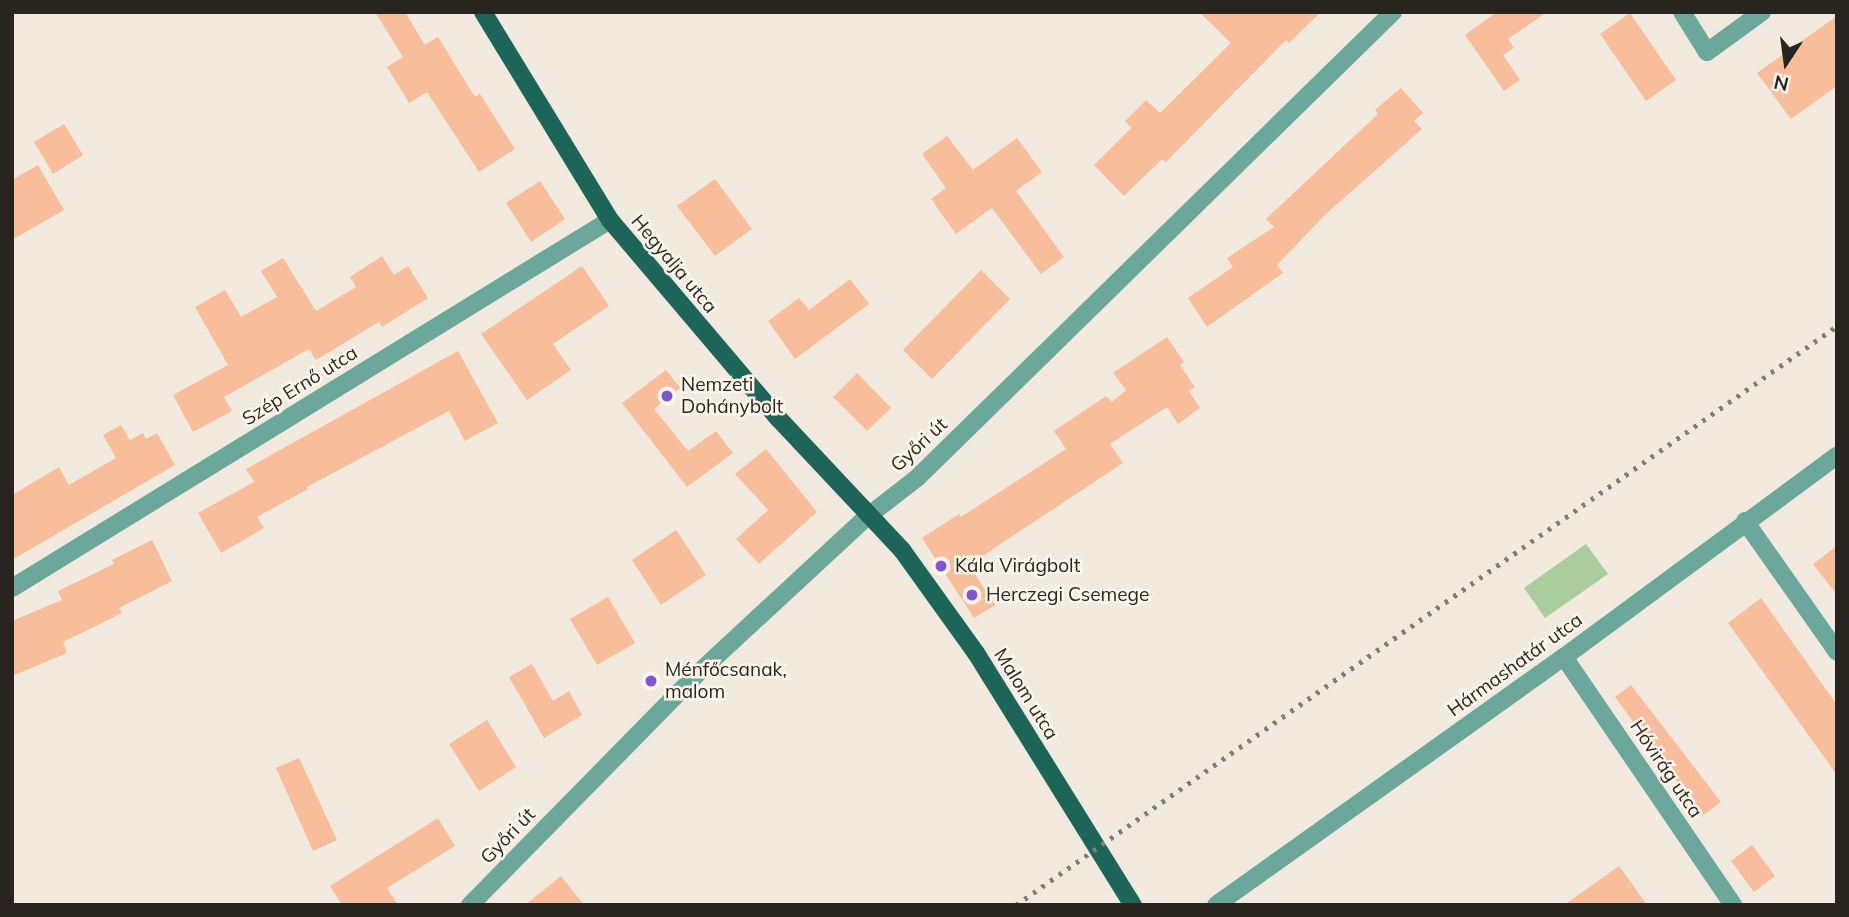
<!DOCTYPE html>
<html>
<head>
<meta charset="utf-8">
<style>
	body { margin:0 }
	#map { position:relative; width:1849px; height:917px; overflow:hidden; background:#f2e9df; font-family:Mulish,sans-serif }
	div>[style] { position:absolute }
	.green>* { inset:0; background:#a9cd9c }
	.building>* { inset:0; background:#f8bd9b }
	.minor>* { height:18px; margin:-9px; padding:0 9px; transform-origin:9px; border-radius:9px; background:#6ca79b }
	.major>* { height:18px; margin:-9px; padding:0 9px; transform-origin:9px; border-radius:9px; background:#1d6559 }
	.rail>* { height:5px; margin-top:-2.5px; transform-origin:0; background:repeating-linear-gradient(90deg,#837d76 0 3.5px,transparent 0 10.5px) }
	.dots>* { width:19px; height:19px; translate:-50% -50%; box-sizing:border-box; border:4px solid #fff6ec; border-radius:50% }
	span { translate:-50% -50%; white-space:nowrap; text-align:center; line-height:1.15; -webkit-text-stroke:5px #fff6ec; paint-order:stroke }
	.street-label { font-size:19px; color:#282521 }
	.poi-label { font-size:19px; color:#282521 }
	.left { translate:0 -50%; text-align:left }
	.frame { position:absolute; inset:0; border:14px solid #282521; pointer-events:none }
	.north { position:absolute; left:1751px; top:28px; width:70px; height:70px; -webkit-text-stroke:5px #fff6ec; paint-order:stroke; rotate:193deg; font-size:19px; font-weight:700; line-height:28px; text-align:center; color:#282521 }
	.north::after { content:''; display:block; margin:auto; width:24px; height:32px; background:#282521; clip-path:polygon(50% 0,100% 100%,50% 72%,0 100%) }
</style>
</head>
<body>
<div id="map">
	<div class="green">
		<i style="clip-path:polygon(1586px 544px,1608px 574px,1545px 618px,1524px 588px)"></i>
	</div>
	<div class="building">
		<i style="clip-path:polygon(375px 12px,405px 12px,425px 45px,438px 37px,475px 97px,480px 94px,515px 149px,479px 172px,427px 92px,409px 103px,387px 67px,403px 57px)"></i>
		<i style="clip-path:polygon(1199px 12px,1321px 12px,1289px 43px,1286px 40px,1166px 162px,1162px 159px,1124px 196px,1094px 165px,1131px 128px,1125px 121px,1146px 100px,1160px 113px,1231px 43px)"></i>
		<i style="clip-path:polygon(1497px 12px,1547px 12px,1508px 39px,1514px 48px,1503px 55px,1520px 80px,1504px 91px,1465px 35px)"></i>
		<i style="clip-path:polygon(1630px 13px,1676px 80px,1646px 101px,1600px 34px)"></i>
		<i style="clip-path:polygon(1837px 16px,1837px 86px,1791px 119px,1757px 73px)"></i>
		<i style="clip-path:polygon(1401px 88px,1423px 113px,1414px 121px,1422px 129px,1326px 214px,1277px 265px,1283px 273px,1207px 327px,1188px 298px,1233px 267px,1227px 258px,1274px 227px,1266px 219px,1378px 114px,1375px 110px)"></i>
		<i style="clip-path:polygon(64px 124px,83px 155px,53px 174px,34px 142px)"></i>
		<i style="clip-path:polygon(947px 136px,973px 170px,1017px 138px,1042px 172px,1016px 191px,1064px 257px,1041px 274px,992px 208px,956px 234px,931px 199px,946px 188px,922px 154px)"></i>
		<i style="clip-path:polygon(38px 165px,64px 210px,12px 240px,12px 180px)"></i>
		<i style="clip-path:polygon(715px 179px,752px 229px,715px 256px,677px 206px)"></i>
		<i style="clip-path:polygon(540px 181px,565px 219px,531px 242px,506px 203px)"></i>
		<i style="clip-path:polygon(382px 256px,394px 275px,408px 266px,428px 298px,382px 327px,379px 322px,316px 360px,309px 349px,224px 397px,232px 411px,193px 432px,173px 395px,228px 365px,195px 307px,225px 290px,241px 317px,277px 297px,261px 271px,283px 258px,316px 311px,356px 287px,350px 277px)"></i>
		<i style="clip-path:polygon(582px 266px,609px 306px,553px 344px,571px 370px,527px 400px,481px 334px)"></i>
		<i style="clip-path:polygon(981px 270px,1010px 299px,932px 379px,903px 350px)"></i>
		<i style="clip-path:polygon(850px 279px,869px 304px,795px 359px,768px 321px,799px 298px,809px 310px)"></i>
		<i style="clip-path:polygon(1167px 337px,1184px 362px,1180px 365px,1195px 387px,1189px 391px,1200px 408px,1178px 424px,1167px 407px,1110px 444px,1123px 463px,969px 565px,995px 605px,974px 618px,922px 538px,959px 514px,961px 517px,1066px 449px,1054px 431px,1106px 396px,1112px 402px,1126px 390px,1113px 373px)"></i>
		<i style="clip-path:polygon(458px 351px,498px 423px,465px 441px,449px 411px,307px 487px,308px 489px,257px 517px,264px 528px,221px 553px,198px 513px,254px 482px,246px 469px)"></i>
		<i style="clip-path:polygon(666px 370px,680px 388px,654px 409px,688px 451px,716px 431px,733px 453px,687px 487px,622px 403px)"></i>
		<i style="clip-path:polygon(857px 373px,891px 408px,867px 431px,833px 397px)"></i>
		<i style="clip-path:polygon(121px 425px,130px 440px,143px 433px,146px 439px,157px 433px,175px 465px,12px 560px,12px 495px,59px 467px,69px 485px,116px 458px,103px 435px)"></i>
		<i style="clip-path:polygon(766px 449px,817px 512px,759px 564px,736px 539px,768px 510px,735px 474px)"></i>
		<i style="clip-path:polygon(676px 530px,706px 575px,661px 605px,632px 560px)"></i>
		<i style="clip-path:polygon(152px 540px,172px 581px,119px 608px,122px 613px,63px 642px,67px 653px,12px 676px,12px 621px,62px 600px,58px 591px,114px 564px,112px 560px)"></i>
		<i style="clip-path:polygon(1837px 546px,1837px 595px,1813px 564px)"></i>
		<i style="clip-path:polygon(608px 597px,635px 643px,597px 665px,570px 619px)"></i>
		<i style="clip-path:polygon(1761px 598px,1837px 705px,1837px 775px,1728px 623px)"></i>
		<i style="clip-path:polygon(532px 664px,553px 701px,569px 691px,582px 715px,544px 738px,509px 677px)"></i>
		<i style="clip-path:polygon(1631px 685px,1721px 802px,1702px 816px,1615px 697px)"></i>
		<i style="clip-path:polygon(487px 720px,516px 767px,479px 791px,449px 744px)"></i>
		<i style="clip-path:polygon(299px 758px,337px 840px,313px 851px,276px 768px)"></i>
		<i style="clip-path:polygon(438px 818px,455px 846px,387px 888px,398px 905px,342px 905px,330px 886px)"></i>
		<i style="clip-path:polygon(1752px 845px,1775px 876px,1754px 892px,1731px 861px)"></i>
		<i style="clip-path:polygon(1619px 866px,1647px 905px,1564px 905px)"></i>
		<i style="clip-path:polygon(561px 876px,584px 905px,525px 905px)"></i>
	</div>
	<div class="minor">
		<i style="left:1682px;top:12px;width:47px;rotate:58deg"></i>
		<i style="left:1707px;top:52px;width:68px;rotate:-36deg"></i>
		<i style="left:1745px;top:521px;width:160px;rotate:54.9deg"></i>
		<i style="left:12px;top:588px;width:702px;rotate:-31.61deg"></i>
		<i style="left:1564px;top:657px;width:300px;rotate:55.7deg"></i>
		<i style="left:470px;top:905px;width:321px;rotate:-45.5deg"></i>
		<i style="left:695px;top:676px;width:236px;rotate:-42.8deg"></i>
		<i style="left:868px;top:516px;width:62px;rotate:-37.8deg"></i>
		<i style="left:917px;top:478px;width:666px;rotate:-44.39deg"></i>
		<i style="left:1216px;top:905px;width:427px;rotate:-35.5deg"></i>
		<i style="left:1564px;top:657px;width:339px;rotate:-36.4deg"></i>
	</div>
	<div class="major">
		<i style="left:483px;top:12px;width:244px;rotate:58.6deg"></i>
		<i style="left:610px;top:220px;width:261px;rotate:49.7deg"></i>
		<i style="left:779px;top:419px;width:180px;rotate:46.8deg"></i>
		<i style="left:902px;top:550px;width:127px;rotate:54.3deg"></i>
		<i style="left:976px;top:653px;width:297px;rotate:58.1deg"></i>
	</div>
	<div class="rail">
		<i style="left:1016px;top:905px;width:1005px;rotate:-35.19deg"></i>
	</div>
	<div class="dots">
		<i style="left:667px;top:396px;background:#8056d0"></i>
		<i style="left:941px;top:566px;background:#8056d0"></i>
		<i style="left:972px;top:595px;background:#8056d0"></i>
		<i style="left:651px;top:681px;background:#8056d0"></i>
	</div>
	<div class="street-label">
		<span style="left:674px;top:264px;rotate:50deg">Hegyalja utca</span>
		<span style="left:300px;top:386px;rotate:-32deg">Szép Ernő utca</span>
		<span style="left:919px;top:445px;rotate:-43deg">Győri út</span>
		<span style="left:1515px;top:665px;rotate:-36deg">Hármashatár utca</span>
		<span style="left:1026px;top:694px;rotate:58deg">Malom utca</span>
		<span style="left:1666px;top:769px;rotate:56deg">Hóvirág utca</span>
		<span style="left:508px;top:836px;rotate:-46deg">Győri út</span>
	</div>
	<div class="poi-label">
		<span class="left" style="left:681px;top:396px">Nemzeti<br>Dohánybolt</span>
		<span class="left" style="left:955px;top:566px">Kála Virágbolt</span>
		<span class="left" style="left:986px;top:595px">Herczegi Csemege</span>
		<span class="left" style="left:665px;top:681px">Ménfőcsanak,<br>malom</span>
	</div>
	<div class="frame"></div>
	<div class="north">N</div>
</div>
</body>
</html>
